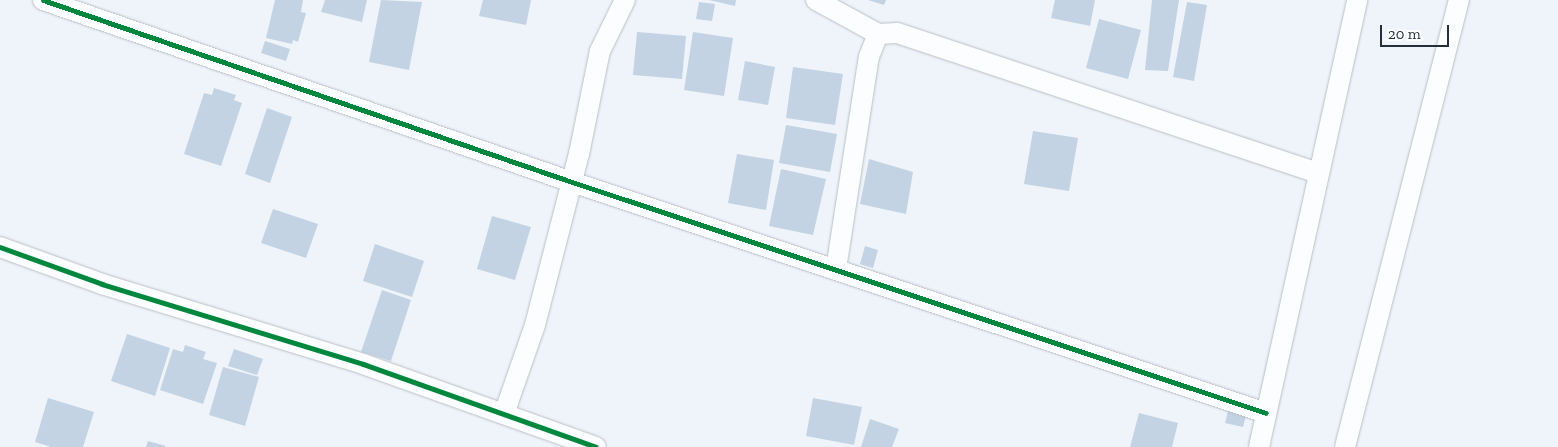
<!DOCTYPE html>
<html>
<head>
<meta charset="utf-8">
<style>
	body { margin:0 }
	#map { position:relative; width:1558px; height:447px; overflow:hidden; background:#eef4fa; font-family:"Zilla Slab",serif }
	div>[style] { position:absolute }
	.building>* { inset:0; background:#c3d3e3 }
	.roads { filter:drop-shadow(0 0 1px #b9bfc6) drop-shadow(0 0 1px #b9bfc6) }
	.street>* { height:20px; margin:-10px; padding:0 10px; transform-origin:10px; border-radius:10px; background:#fcfdfe }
	.cycleway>* { height:5px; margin:-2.5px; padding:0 2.5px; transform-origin:2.5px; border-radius:2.5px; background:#00873e }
	span { translate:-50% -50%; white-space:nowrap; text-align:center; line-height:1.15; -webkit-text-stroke:5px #fff; paint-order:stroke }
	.scale { position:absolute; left:1380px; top:25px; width:69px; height:22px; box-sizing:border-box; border:2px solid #262f39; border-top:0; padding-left:6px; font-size:15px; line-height:18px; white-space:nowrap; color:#262f39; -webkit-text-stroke:4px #fff; paint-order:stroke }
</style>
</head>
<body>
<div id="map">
	<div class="building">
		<i style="clip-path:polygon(275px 0,303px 0,301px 12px,306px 13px,298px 42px,293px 40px,292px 44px,266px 38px)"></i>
		<i style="clip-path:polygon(325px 0,367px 0,362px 22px,321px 12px)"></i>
		<i style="clip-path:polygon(381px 0,422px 2px,409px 70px,369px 62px)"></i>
		<i style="clip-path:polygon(483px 0,531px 0,526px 25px,479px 16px)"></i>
		<i style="clip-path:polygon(709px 0,736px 0,735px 6px)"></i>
		<i style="clip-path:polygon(868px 0,886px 0,884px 5px)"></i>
		<i style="clip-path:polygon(1055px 0,1095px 0,1090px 26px,1051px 18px)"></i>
		<i style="clip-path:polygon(1152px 0,1179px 0,1168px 71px,1145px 70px)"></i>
		<i style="clip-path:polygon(699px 2px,715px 4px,712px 21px,696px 19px)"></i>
		<i style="clip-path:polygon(1187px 2px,1207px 5px,1194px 81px,1173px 77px)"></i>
		<i style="clip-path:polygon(1099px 19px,1141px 30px,1128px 79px,1086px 68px)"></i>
		<i style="clip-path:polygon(637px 32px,686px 36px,682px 79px,633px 75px)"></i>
		<i style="clip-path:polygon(693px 32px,733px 38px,724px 96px,684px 90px)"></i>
		<i style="clip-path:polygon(265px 41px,290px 49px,286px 61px,261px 53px)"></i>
		<i style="clip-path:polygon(745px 61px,775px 67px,768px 105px,738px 100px)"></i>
		<i style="clip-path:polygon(793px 67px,843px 74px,835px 125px,786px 118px)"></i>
		<i style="clip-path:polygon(214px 88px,236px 95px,234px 100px,242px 103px,221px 166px,184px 154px,204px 93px,212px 95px)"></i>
		<i style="clip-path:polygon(267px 108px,292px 117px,270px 183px,245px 174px)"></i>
		<i style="clip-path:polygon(786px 125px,837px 134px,830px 172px,779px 163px)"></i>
		<i style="clip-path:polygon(1033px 131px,1078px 138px,1069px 191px,1024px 184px)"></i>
		<i style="clip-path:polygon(737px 154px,774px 160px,766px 210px,728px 203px)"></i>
		<i style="clip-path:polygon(869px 159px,913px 172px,906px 214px,860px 204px)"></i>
		<i style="clip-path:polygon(781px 169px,826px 179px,813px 235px,769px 226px)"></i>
		<i style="clip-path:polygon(273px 209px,318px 224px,306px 258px,261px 243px)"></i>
		<i style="clip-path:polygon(492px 216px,531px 227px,515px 280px,477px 269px)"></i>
		<i style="clip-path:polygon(375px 244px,424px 261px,412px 297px,363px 281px)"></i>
		<i style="clip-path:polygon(865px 246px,878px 250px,873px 268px,860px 264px)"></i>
		<i style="clip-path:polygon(382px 290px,411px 300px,391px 361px,361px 352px)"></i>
		<i style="clip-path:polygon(127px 334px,170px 348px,155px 396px,111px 381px)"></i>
		<i style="clip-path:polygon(185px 345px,206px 352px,203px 359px,217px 363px,203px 404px,160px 390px,173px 349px,183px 352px)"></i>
		<i style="clip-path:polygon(234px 349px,263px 359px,257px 375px,228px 366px)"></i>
		<i style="clip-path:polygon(223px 367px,259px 377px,245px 426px,209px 415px)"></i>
		<i style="clip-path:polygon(48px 398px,94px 412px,83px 447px,51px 447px,35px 442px)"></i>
		<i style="clip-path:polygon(813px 398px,862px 407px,854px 445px,806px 436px)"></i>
		<i style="clip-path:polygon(1228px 411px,1246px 416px,1243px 427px,1225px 423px)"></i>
		<i style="clip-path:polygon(1139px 413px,1178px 423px,1172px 447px,1130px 447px)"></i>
		<i style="clip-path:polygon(870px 419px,899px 429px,892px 447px,861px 447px)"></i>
		<i style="clip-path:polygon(148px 441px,166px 446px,165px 447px,146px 447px)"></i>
	</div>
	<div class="roads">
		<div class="street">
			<i style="left:43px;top:0;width:559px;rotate:18.99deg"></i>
			<i style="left:572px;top:182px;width:731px;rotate:18.41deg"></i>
			<i style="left:816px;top:0;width:71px;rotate:28.7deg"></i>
			<i style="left:878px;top:34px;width:19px;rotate:-3deg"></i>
			<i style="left:897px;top:33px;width:444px;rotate:18.4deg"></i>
			<i style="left:0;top:247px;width:109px;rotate:19.9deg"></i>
			<i style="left:102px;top:284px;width:273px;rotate:17deg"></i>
			<i style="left:363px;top:364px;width:247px;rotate:19.6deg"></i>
			<i style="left:836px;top:269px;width:215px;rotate:-81.2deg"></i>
			<i style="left:869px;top:57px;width:25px;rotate:-69deg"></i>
			<i style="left:504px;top:414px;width:94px;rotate:-70.8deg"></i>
			<i style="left:535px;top:325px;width:177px;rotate:-75.6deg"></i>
			<i style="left:579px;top:154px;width:105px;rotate:-78.5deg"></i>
			<i style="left:600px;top:51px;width:57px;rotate:-63.9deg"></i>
			<i style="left:1259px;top:447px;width:458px;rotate:-77.6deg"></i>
			<i style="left:1345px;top:447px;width:461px;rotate:-75.7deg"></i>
		</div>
	</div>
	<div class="cycleway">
		<i style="left:43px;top:0;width:559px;rotate:18.99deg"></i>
		<i style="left:572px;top:182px;width:731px;rotate:18.41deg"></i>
		<i style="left:0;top:247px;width:109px;rotate:19.9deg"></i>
		<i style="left:102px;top:284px;width:273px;rotate:17deg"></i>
		<i style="left:363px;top:364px;width:247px;rotate:19.6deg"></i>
	</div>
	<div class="scale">20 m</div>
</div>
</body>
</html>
